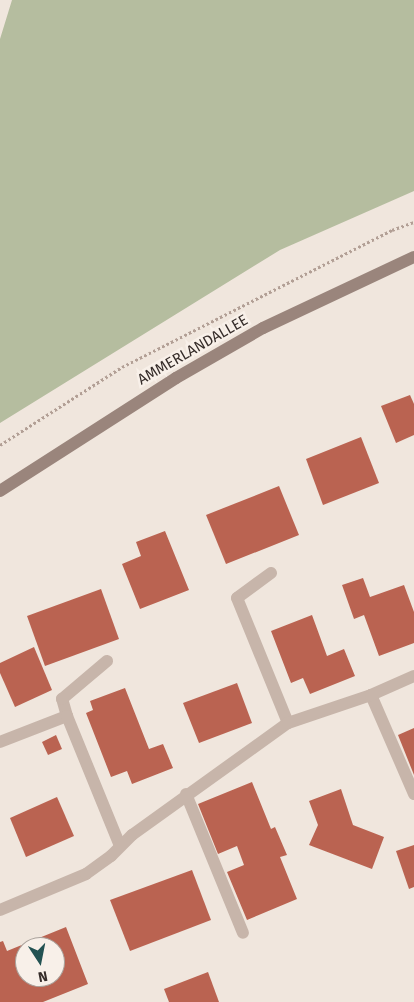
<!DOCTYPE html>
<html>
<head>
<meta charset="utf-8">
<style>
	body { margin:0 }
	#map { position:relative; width:414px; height:1002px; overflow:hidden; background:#f0e6dd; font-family:"Fira Sans",sans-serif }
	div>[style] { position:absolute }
	.green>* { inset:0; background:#b5bd9f }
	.building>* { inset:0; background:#ba6351 }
	.path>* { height:3px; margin-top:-1.5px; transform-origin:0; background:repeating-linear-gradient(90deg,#b29f95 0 2.5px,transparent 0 5px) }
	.service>* { height:12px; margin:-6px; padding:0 6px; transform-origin:6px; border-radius:6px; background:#c7b5aa }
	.minor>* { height:12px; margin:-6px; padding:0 6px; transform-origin:6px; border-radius:6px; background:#c7b5aa }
	.secondary>* { height:12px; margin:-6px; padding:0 6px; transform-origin:6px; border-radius:6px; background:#9a857c }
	span { translate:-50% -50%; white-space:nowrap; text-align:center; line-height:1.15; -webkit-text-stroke:5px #f8f0e9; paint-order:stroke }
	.street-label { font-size:15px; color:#352c29 }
	.north { position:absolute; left:15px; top:937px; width:50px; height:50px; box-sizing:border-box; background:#f8f0e9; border:1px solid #aaa29c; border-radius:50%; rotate:169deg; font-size:14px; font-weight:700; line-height:20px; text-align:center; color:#352c29 }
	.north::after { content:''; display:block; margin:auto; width:18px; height:22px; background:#235252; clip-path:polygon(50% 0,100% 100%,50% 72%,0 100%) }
</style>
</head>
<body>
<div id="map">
	<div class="green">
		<i style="clip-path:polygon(12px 0,414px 0,414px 191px,280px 250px,0 423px,0 39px)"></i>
	</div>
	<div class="building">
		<i style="clip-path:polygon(410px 395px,414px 404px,414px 435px,396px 443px,381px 406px)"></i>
		<i style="clip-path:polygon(361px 437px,379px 483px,323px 505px,306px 459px)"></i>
		<i style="clip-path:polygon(279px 486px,299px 535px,226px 564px,206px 515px)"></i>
		<i style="clip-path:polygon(165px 531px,189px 590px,140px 609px,122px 564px,141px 556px,136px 542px)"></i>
		<i style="clip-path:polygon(363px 578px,370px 597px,404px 585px,414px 612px,414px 643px,379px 656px,364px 615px,354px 619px,342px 585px)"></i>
		<i style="clip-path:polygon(101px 589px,119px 639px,45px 666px,27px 616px)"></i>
		<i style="clip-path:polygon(312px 615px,327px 656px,344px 649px,355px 676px,310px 694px,303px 678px,291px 683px,271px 631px)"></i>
		<i style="clip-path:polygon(34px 647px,52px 690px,15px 707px,0 673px,0 663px)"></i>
		<i style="clip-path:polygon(237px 683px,252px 723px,199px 743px,183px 703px)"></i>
		<i style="clip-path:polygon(125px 688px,149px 749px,163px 744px,173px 768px,132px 784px,127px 771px,111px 777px,86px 713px,93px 710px,90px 701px)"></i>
		<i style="clip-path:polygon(414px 728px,414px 775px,398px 735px)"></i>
		<i style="clip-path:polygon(56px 735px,62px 749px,48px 755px,42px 742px)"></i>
		<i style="clip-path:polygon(252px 782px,271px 829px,275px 827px,287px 855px,280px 857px,297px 899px,247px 920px,227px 872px,244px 865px,237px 846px,218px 854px,198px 804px)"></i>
		<i style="clip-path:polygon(341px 789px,353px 825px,384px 837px,372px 869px,309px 845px,318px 825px,309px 801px)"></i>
		<i style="clip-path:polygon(57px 797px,74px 836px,26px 857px,10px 818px)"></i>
		<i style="clip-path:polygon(414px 845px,414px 887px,409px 889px,396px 851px)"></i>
		<i style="clip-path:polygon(192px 870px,211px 920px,130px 951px,110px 900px)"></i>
		<i style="clip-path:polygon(evenodd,66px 927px,88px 984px,43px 1002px,0 1002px,0 942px,3px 941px,7px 951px,66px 927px,25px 947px,55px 947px,55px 977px,25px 977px,25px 947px)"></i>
		<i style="clip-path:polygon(208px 972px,219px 1002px,169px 1002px,164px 989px)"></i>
	</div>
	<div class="path">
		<i style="left:0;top:445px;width:145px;rotate:-32.6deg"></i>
		<i style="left:122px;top:367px;width:303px;rotate:-26.9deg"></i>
		<i style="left:392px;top:230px;width:23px;rotate:-20deg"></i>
	</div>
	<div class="service">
		<i style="left:271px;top:573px;width:42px;rotate:143.7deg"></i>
		<i style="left:237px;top:598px;width:135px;rotate:67.8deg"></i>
		<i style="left:371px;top:695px;width:108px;rotate:66.5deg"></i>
		<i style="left:67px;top:716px;width:18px;rotate:-106deg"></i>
		<i style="left:62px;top:699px;width:59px;rotate:-40.2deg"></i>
		<i style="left:0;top:742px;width:72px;rotate:-21.2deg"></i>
		<i style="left:67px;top:716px;width:140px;rotate:67.8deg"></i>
		<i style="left:186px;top:794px;width:150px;rotate:67.7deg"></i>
	</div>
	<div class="minor">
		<i style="left:0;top:910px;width:93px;rotate:-22.7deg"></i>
		<i style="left:86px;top:874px;width:31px;rotate:-36deg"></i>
		<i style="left:111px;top:856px;width:30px;rotate:-45deg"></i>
		<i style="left:132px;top:835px;width:192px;rotate:-35.7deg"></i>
		<i style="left:288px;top:723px;width:88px;rotate:-18.6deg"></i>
		<i style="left:371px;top:695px;width:47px;rotate:-23.8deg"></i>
	</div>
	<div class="secondary">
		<i style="left:0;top:491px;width:209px;rotate:-32.7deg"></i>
		<i style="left:176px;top:378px;width:100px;rotate:-29.9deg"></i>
		<i style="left:263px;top:328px;width:167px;rotate:-25.2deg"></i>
	</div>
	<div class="street-label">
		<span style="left:193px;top:350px;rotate:-30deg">AMMERLANDALLEE</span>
	</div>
	<div class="north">N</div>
</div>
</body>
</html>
